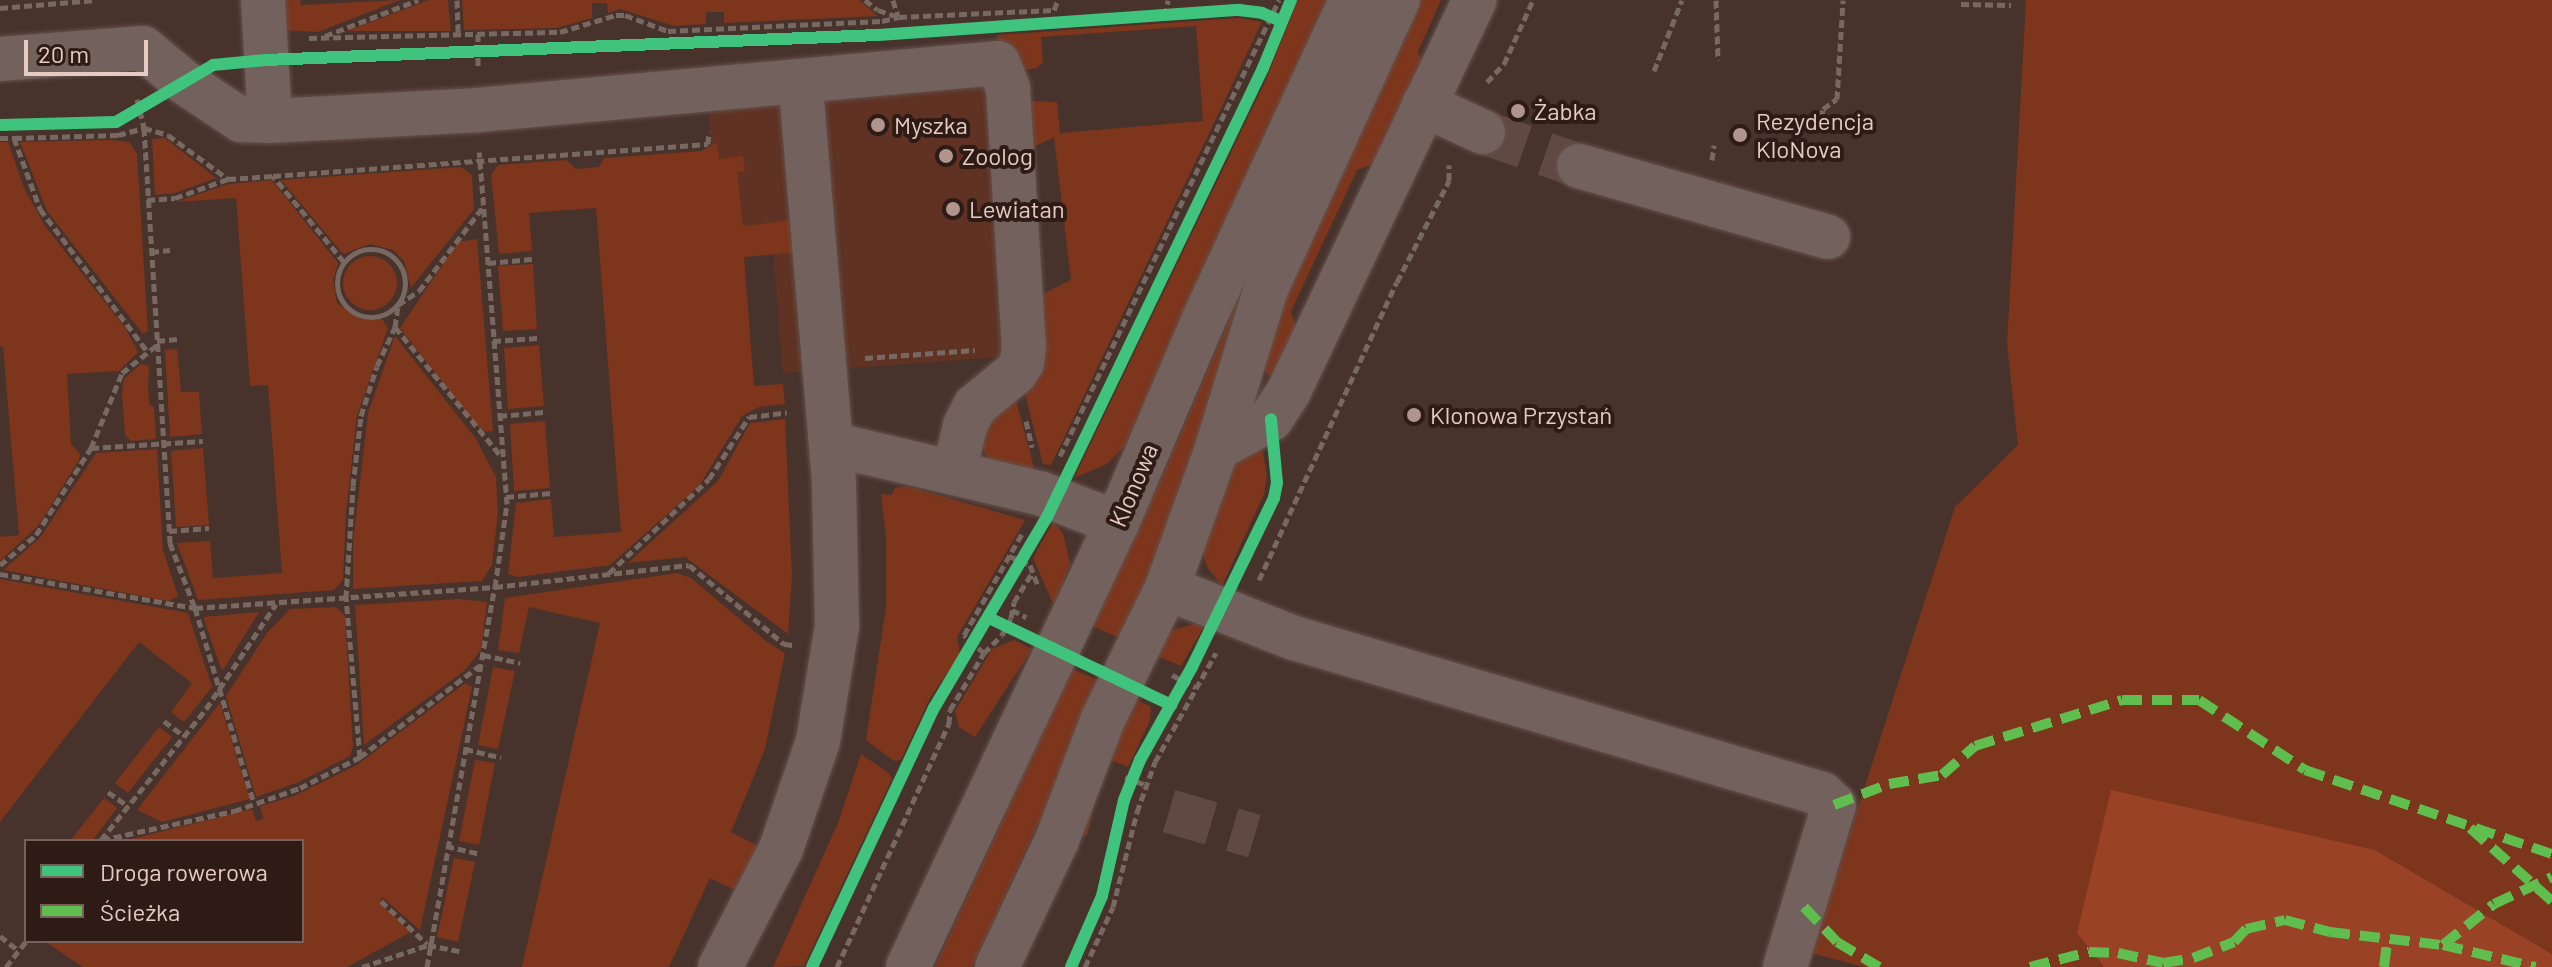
<!DOCTYPE html>
<html>
<head>
<meta charset="utf-8">
<style>
	body { margin:0 }
	#map { position:relative; width:2552px; height:967px; overflow:hidden; background:#48322c; font-family:Barlow,sans-serif }
	div>[style] { position:absolute }
	.built>* { inset:0; background:#5f3223 }
	.green>* { inset:0; background:#7d351c }
	.round { border-radius:50% }
	.forest>* { inset:0; background:#994226 }
	.minor-tunnel>* { height:44px; margin-top:-22px; transform-origin:0; background:repeating-linear-gradient(90deg,#604942 0 44px,transparent 0 66px) }
	.path>* { height:5px; margin-top:-2.5px; transform-origin:0; background:repeating-linear-gradient(90deg,#776862 0 8px,transparent 0 12px) }
	.path>.ring { margin:-2.5px; padding:0; box-sizing:content-box; background:none; border:5px solid #776862; border-radius:50% }
	.roads { filter:drop-shadow(0 0 2px #64504a) drop-shadow(0 0 2px #64504a) }
	.minor>* { height:44px; margin:-22px; padding:0 22px; transform-origin:22px; border-radius:22px; background:#72615c }
	.quiet>* { height:10px; margin-top:-5px; transform-origin:0; background:repeating-linear-gradient(90deg,#5fbe4e 0 20px,transparent 0 30px) }
	.cycleway>* { height:12px; margin:-6px; padding:0 6px; transform-origin:6px; border-radius:6px; background:#40c37c }
	.dots>* { width:22px; height:22px; translate:-50% -50%; box-sizing:border-box; border:4px solid #2e1b15; border-radius:50% }
	span { translate:-50% -50%; white-space:nowrap; text-align:center; line-height:1.15; -webkit-text-stroke:8px #2e1b15; paint-order:stroke }
	.poi-label { font-size:24px; color:#e6cbc2 }
	.left { translate:0 -50%; text-align:left }
	.street-label { font-size:24px; color:#e6cbc2 }
	.legend { position:absolute; left:24px; top:839px; width:280px; height:104px; box-sizing:border-box; background:#2e1b15; border:2px solid #78615a; margin:0; padding:10px 14px; list-style:none; font-size:24px; color:#e6cbc2 }
	.legend li { display:flex; align-items:center; gap:16px; height:40px }
	.legend b { width:40px; border:2px solid #78615a }
	.scale { position:absolute; left:24px; top:40px; width:124px; height:36px; box-sizing:border-box; border:4px solid #e6cbc2; border-top:0; padding-left:10px; font-size:24px; line-height:28px; white-space:nowrap; color:#e6cbc2; -webkit-text-stroke:6px #2e1b15; paint-order:stroke }
</style>
</head>
<body>
<div id="map">
	<div class="built">
		<i style="clip-path:polygon(1019px 74px,1041px 354px,783px 373px,773px 251px,720px 254px,708px 96px)"></i>
	</div>
	<div class="green">
		<i style="clip-path:polygon(279px 0,300px 0,301px 5px,400px 0,318px 32px,281px 30px)"></i>
		<i style="clip-path:polygon(429px 0,448px 0,451px 31px,347px 31px)"></i>
		<i style="clip-path:polygon(462px 0,859px 0,878px 16px,724px 23px,724px 12px,706px 12px,706px 24px,674px 26px,620px 9px,608px 13px,607px 3px,592px 3px,592px 18px,557px 28px,464px 30px)"></i>
		<i style="clip-path:polygon(1298px 0,1336px 0,1124px 447px,1107px 464px,1074px 478px,1264px 84px)"></i>
		<i style="clip-path:polygon(1366px 0,1383px 0,1124px 640px,1092px 626px,1163px 475px)"></i>
		<i style="clip-path:polygon(1418px 0,1441px 0,1418px 52px,1427px 75px,1383px 160px,1357px 170px,1291px 311px,1299px 339px,1276px 386px,1259px 362px,1272px 321px)"></i>
		<i style="clip-path:polygon(2026px 0,2552px 0,2552px 954px,2375px 850px,2077px 933px,2104px 967px,1864px 967px,1811px 953px,1955px 507px,2018px 445px,2007px 344px)"></i>
		<i style="clip-path:polygon(1238px 18px,1262px 22px,1051px 465px,1043px 464px,1022px 382px,1039px 296px,1071px 280px,1054px 137px,1025px 151px,1026px 106px,1033px 101px,1057px 102px,1060px 133px,1203px 121px,1196px 26px,1041px 37px,1043px 62px,1037px 68px,1024px 70px,1012px 45px,997px 40px,997px 35px)"></i>
		<i style="clip-path:polygon(165px 138px,216px 178px,175px 193px,155px 195px,152px 139px)"></i>
		<i style="clip-path:polygon(109px 140px,129px 142px,137px 154px,148px 331px,143px 334px,47px 211px,20px 142px)"></i>
		<i style="clip-path:polygon(0 142px,8px 142px,24px 188px,45px 226px,126px 329px,138px 352px,119px 371px,67px 374px,71px 444px,80px 454px,79px 460px,38px 526px,0 561px,0 537px,19px 535px,3px 347px,0 346px)"></i>
		<i style="clip-path:polygon(717px 142px,719px 159px,743px 156px,745px 171px,737px 172px,743px 226px,791px 220px,800px 252px,744px 257px,754px 386px,783px 384px,785px 404px,759px 407px,742px 416px,699px 486px,610px 565px,518px 577px,508px 574px,516px 503px,551px 499px,554px 537px,621px 532px,596px 208px,529px 213px,532px 251px,499px 254px,491px 175px,498px 165px,567px 160px,576px 169px,599px 167px,604px 158px,702px 151px)"></i>
		<i style="clip-path:polygon(461px 167px,472px 175px,474px 209px,411px 288px,404px 261px,393px 250px,370px 244px,343px 254px,281px 180px)"></i>
		<i style="clip-path:polygon(272px 180px,338px 263px,333px 280px,337px 303px,362px 319px,382px 319px,388px 328px,357px 416px,346px 513px,343px 580px,334px 590px,198px 600px,177px 543px,210px 541px,213px 578px,282px 573px,268px 385px,250px 386px,236px 198px,176px 202px,228px 184px)"></i>
		<i style="clip-path:polygon(477px 239px,493px 431px,482px 432px,400px 328px,458px 242px)"></i>
		<i class="round" style="left:343px;top:256px;width:54px;height:54px"></i>
		<i style="clip-path:polygon(533px 264px,537px 329px,503px 331px,498px 266px)"></i>
		<i style="clip-path:polygon(395px 336px,476px 439px,496px 477px,498px 512px,492px 565px,482px 581px,353px 589px,353px 543px,368px 413px)"></i>
		<i style="clip-path:polygon(539px 345px,544px 406px,508px 409px,504px 348px)"></i>
		<i style="clip-path:polygon(177px 349px,181px 392px,199px 392px,202px 434px,170px 437px,165px 350px)"></i>
		<i style="clip-path:polygon(141px 364px,149px 366px,148px 389px,150px 405px,154px 407px,156px 439px,131px 441px,125px 435px,122px 394px,124px 379px)"></i>
		<i style="clip-path:polygon(1013px 389px,1036px 475px,988px 459px,980px 442px,979px 427px)"></i>
		<i style="clip-path:polygon(785px 419px,792px 576px,788px 634px,685px 557px,628px 563px,718px 481px,750px 423px)"></i>
		<i style="clip-path:polygon(545px 421px,550px 488px,514px 491px,510px 424px)"></i>
		<i style="clip-path:polygon(1262px 446px,1267px 477px,1264px 494px,1222px 586px,1207px 567px,1201px 547px,1231px 466px)"></i>
		<i style="clip-path:polygon(203px 448px,209px 525px,176px 527px,171px 451px)"></i>
		<i style="clip-path:polygon(157px 449px,163px 550px,178px 596px,168px 601px,3px 570px,40px 538px,96px 453px)"></i>
		<i style="clip-path:polygon(907px 486px,1025px 520px,957px 637px,960px 655px,930px 698px,901px 760px,894px 761px,866px 740px,886px 607px,886px 537px,881px 494px,891px 495px,895px 488px)"></i>
		<i style="clip-path:polygon(1053px 522px,1063px 533px,1070px 563px,1055px 608px,1033px 558px)"></i>
		<i style="clip-path:polygon(677px 573px,691px 578px,767px 642px,785px 653px,765px 749px,731px 832px,758px 846px,737px 891px,710px 878px,669px 967px,522px 967px,600px 623px,529px 607px,519px 653px,498px 650px,505px 598px)"></i>
		<i style="clip-path:polygon(0 579px,188px 613px,212px 687px,184px 722px,171px 712px,192px 683px,139px 642px,0 822px)"></i>
		<i style="clip-path:polygon(459px 599px,487px 602px,481px 650px,464px 671px,364px 745px,355px 605px)"></i>
		<i style="clip-path:polygon(336px 607px,345px 616px,353px 747px,350px 756px,299px 782px,256px 797px,226px 696px,267px 633px,290px 609px)"></i>
		<i style="clip-path:polygon(259px 612px,223px 670px,221px 668px,203px 617px)"></i>
		<i style="clip-path:polygon(1194px 624px,1205px 625px,1181px 666px,1150px 653px,1169px 631px)"></i>
		<i style="clip-path:polygon(1014px 640px,1032px 649px,975px 737px,959px 727px,955px 711px,992px 649px)"></i>
		<i style="clip-path:polygon(493px 667px,515px 671px,498px 749px,478px 745px)"></i>
		<i style="clip-path:polygon(1072px 669px,1104px 683px,1034px 833px,972px 967px,935px 967px)"></i>
		<i style="clip-path:polygon(465px 683px,472px 687px,471px 692px,420px 930px,382px 897px,380px 903px,411px 932px,347px 967px,83px 967px,44px 941px,302px 941px,302px 841px,123px 841px,252px 809px,256px 821px,263px 819px,260px 806px,294px 796px,357px 765px)"></i>
		<i style="clip-path:polygon(1131px 697px,1151px 707px,1150px 720px,1128px 767px,1111px 760px,1095px 799px,1087px 836px,1083px 835px,1087px 822px)"></i>
		<i style="clip-path:polygon(220px 703px,250px 799px,162px 822px,137px 810px)"></i>
		<i style="clip-path:polygon(159px 727px,172px 737px,128px 793px,115px 783px)"></i>
		<i style="clip-path:polygon(861px 754px,889px 773px,892px 779px,804px 966px,773px 967px,838px 823px)"></i>
		<i style="clip-path:polygon(475px 760px,495px 763px,479px 845px,459px 841px)"></i>
		<i style="clip-path:polygon(104px 798px,117px 808px,92px 841px,70px 841px)"></i>
		<i style="clip-path:polygon(454px 858px,475px 862px,458px 942px,437px 937px)"></i>
	</div>
	<div class="forest">
		<i style="clip-path:polygon(2111px 790px,2375px 850px,2552px 954px,2552px 967px,2104px 967px,2077px 933px)"></i>
	</div>
	<div class="minor-tunnel">
		<i style="left:1483px;top:132px;width:102px;rotate:19.5deg"></i>
		<i style="left:1169px;top:811px;width:89px;rotate:16.4deg"></i>
	</div>
	<div class="path">
		<i style="left:457px;top:0;width:35px;rotate:88deg"></i>
		<i style="left:865px;top:0;width:16px;rotate:38deg"></i>
		<i style="left:878px;top:10px;width:21px;rotate:19deg"></i>
		<i style="left:893px;top:0;width:17px;rotate:73deg"></i>
		<i style="left:1716px;top:0;width:60px;rotate:88.1deg"></i>
		<i style="left:1961px;top:4px;width:50px;rotate:1.1deg"></i>
		<i style="left:0;top:8px;width:96px;rotate:-4.8deg"></i>
		<i style="left:1166px;top:16px;width:16px;rotate:-83deg"></i>
		<i style="left:478px;top:34px;width:32px;rotate:90deg"></i>
		<i style="left:325px;top:36px;width:100px;rotate:-21.2deg"></i>
		<i style="left:309px;top:38px;width:251px;rotate:-1.4deg"></i>
		<i style="left:560px;top:32px;width:59px;rotate:-16.9deg"></i>
		<i style="left:616px;top:15px;width:9px"></i>
		<i style="left:625px;top:15px;width:46px;rotate:20.4deg"></i>
		<i style="left:668px;top:31px;width:214px;rotate:-2.7deg"></i>
		<i style="left:882px;top:21px;width:17px;rotate:-13deg"></i>
		<i style="left:899px;top:17px;width:155px;rotate:-2.6deg"></i>
		<i style="left:1054px;top:10px;width:11px;rotate:-68deg"></i>
		<i style="left:1654px;top:71px;width:76px;rotate:-68.5deg"></i>
		<i style="left:1487px;top:82px;width:25px;rotate:-47deg"></i>
		<i style="left:1504px;top:64px;width:70px;rotate:-65.6deg"></i>
		<i style="left:137px;top:99px;width:30px;rotate:76deg"></i>
		<i style="left:144px;top:128px;width:416px;rotate:86.4deg"></i>
		<i style="left:170px;top:543px;width:70px;rotate:69deg"></i>
		<i style="left:195px;top:608px;width:204px;rotate:73.2deg"></i>
		<i style="left:1821px;top:118px;width:9px;rotate:-77deg"></i>
		<i style="left:1823px;top:109px;width:17px;rotate:-36deg"></i>
		<i style="left:1837px;top:99px;width:99px;rotate:-86.5deg"></i>
		<i style="left:0;top:138px;width:14px"></i>
		<i style="left:14px;top:138px;width:76px;rotate:69.9deg"></i>
		<i style="left:40px;top:209px;width:178px;rotate:53deg"></i>
		<i style="left:14px;top:138px;width:104px;rotate:-1.7deg"></i>
		<i style="left:118px;top:135px;width:27px;rotate:-15deg"></i>
		<i style="left:144px;top:128px;width:25px;rotate:16deg"></i>
		<i style="left:168px;top:135px;width:74px;rotate:36.3deg"></i>
		<i style="left:1712px;top:160px;width:15px;rotate:-82deg"></i>
		<i style="left:147px;top:200px;width:28px;rotate:-4deg"></i>
		<i style="left:175px;top:198px;width:56px;rotate:-19.7deg"></i>
		<i style="left:228px;top:179px;width:45px;rotate:-3.8deg"></i>
		<i class="ring" style="left:337px;top:249px;width:63px;height:63px"></i>
		<i style="left:151px;top:252px;width:19px;rotate:-6deg"></i>
		<i style="left:344px;top:262px;width:112px;rotate:-129.5deg"></i>
		<i style="left:273px;top:176px;width:436px;rotate:-4.2deg"></i>
		<i style="left:708px;top:144px;width:12px;rotate:-85deg"></i>
		<i style="left:488px;top:263px;width:44px;rotate:-5.2deg"></i>
		<i style="left:395px;top:327px;width:167px;rotate:50.6deg"></i>
		<i style="left:157px;top:341px;width:20px;rotate:-6deg"></i>
		<i style="left:493px;top:341px;width:45px;rotate:-3.8deg"></i>
		<i style="left:865px;top:358px;width:110px;rotate:-4.2deg"></i>
		<i style="left:499px;top:416px;width:45px;rotate:-5.1deg"></i>
		<i style="left:1026px;top:421px;width:27px;rotate:77deg"></i>
		<i style="left:91px;top:448px;width:112px;rotate:-3.6deg"></i>
		<i style="left:1060px;top:456px;width:506px;rotate:-64.35deg"></i>
		<i style="left:506px;top:497px;width:45px;rotate:-5.1deg"></i>
		<i style="left:169px;top:531px;width:40px;rotate:-4.3deg"></i>
		<i style="left:1009px;top:556px;width:23px;rotate:23deg"></i>
		<i style="left:1030px;top:565px;width:22px;rotate:69deg"></i>
		<i style="left:0;top:565px;width:47px;rotate:-39.8deg"></i>
		<i style="left:36px;top:535px;width:103px;rotate:-57.7deg"></i>
		<i style="left:91px;top:448px;width:81px;rotate:-67.5deg"></i>
		<i style="left:122px;top:373px;width:45px;rotate:-38.7deg"></i>
		<i style="left:609px;top:573px;width:137px;rotate:-43.2deg"></i>
		<i style="left:709px;top:479px;width:74px;rotate:-57.2deg"></i>
		<i style="left:749px;top:417px;width:38px;rotate:-7deg"></i>
		<i style="left:0;top:574px;width:198px;rotate:9.9deg"></i>
		<i style="left:195px;top:608px;width:301px;rotate:-4deg"></i>
		<i style="left:495px;top:587px;width:195px;rotate:-6.5deg"></i>
		<i style="left:689px;top:565px;width:124px;rotate:39.7deg"></i>
		<i style="left:784px;top:644px;width:9px;rotate:6deg"></i>
		<i style="left:1259px;top:580px;width:328px;rotate:-65.2deg"></i>
		<i style="left:1397px;top:282px;width:114px;rotate:-62.8deg"></i>
		<i style="left:1449px;top:181px;width:16px;rotate:-90deg"></i>
		<i style="left:1012px;top:610px;width:16px;rotate:27deg"></i>
		<i style="left:984px;top:653px;width:25px;rotate:-45deg"></i>
		<i style="left:1002px;top:635px;width:19px;rotate:-62deg"></i>
		<i style="left:1011px;top:618px;width:16px;rotate:-79deg"></i>
		<i style="left:1014px;top:602px;width:34px;rotate:-58deg"></i>
		<i style="left:483px;top:655px;width:38px;rotate:12deg"></i>
		<i style="left:1172px;top:675px;width:27px;rotate:27deg"></i>
		<i style="left:164px;top:721px;width:25px;rotate:37deg"></i>
		<i style="left:465px;top:749px;width:37px;rotate:13deg"></i>
		<i style="left:360px;top:757px;width:160px;rotate:-95deg"></i>
		<i style="left:346px;top:598px;width:112px;rotate:-86.4deg"></i>
		<i style="left:353px;top:486px;width:70px;rotate:-83.5deg"></i>
		<i style="left:361px;top:416px;width:52px;rotate:-72.3deg"></i>
		<i style="left:377px;top:366px;width:43px;rotate:-65.2deg"></i>
		<i style="left:395px;top:327px;width:22px;rotate:-82deg"></i>
		<i style="left:398px;top:305px;width:25px;rotate:-34deg"></i>
		<i style="left:419px;top:291px;width:106px;rotate:-52.7deg"></i>
		<i style="left:1125px;top:777px;width:22px;rotate:21deg"></i>
		<i style="left:108px;top:792px;width:24px;rotate:35deg"></i>
		<i style="left:101px;top:840px;width:168px;rotate:-51.3deg"></i>
		<i style="left:206px;top:709px;width:126px;rotate:-56.3deg"></i>
		<i style="left:102px;top:840px;width:135px;rotate:-12.4deg"></i>
		<i style="left:234px;top:811px;width:70px;rotate:-19.2deg"></i>
		<i style="left:300px;top:788px;width:68px;rotate:-27.3deg"></i>
		<i style="left:360px;top:757px;width:150px;rotate:-37.4deg"></i>
		<i style="left:446px;top:846px;width:35px;rotate:13deg"></i>
		<i style="left:381px;top:901px;width:63px;rotate:43.1deg"></i>
		<i style="left:0;top:936px;width:23px;rotate:38deg"></i>
		<i style="left:6px;top:967px;width:33px;rotate:-52deg"></i>
		<i style="left:362px;top:967px;width:70px;rotate:-18.4deg"></i>
		<i style="left:428px;top:945px;width:32px;rotate:11deg"></i>
		<i style="left:427px;top:967px;width:386px;rotate:-79.9deg"></i>
		<i style="left:495px;top:587px;width:84px;rotate:-81.8deg"></i>
		<i style="left:507px;top:504px;width:353px;rotate:-94.5deg"></i>
		<i style="left:837px;top:967px;width:268px;rotate:-65.3deg"></i>
		<i style="left:949px;top:724px;width:14px;rotate:-86deg"></i>
		<i style="left:950px;top:710px;width:66px;rotate:-59.2deg"></i>
		<i style="left:984px;top:653px;width:27px;rotate:-138deg"></i>
		<i style="left:964px;top:635px;width:119px;rotate:-60.2deg"></i>
		<i style="left:1085px;top:967px;width:66px;rotate:-65deg"></i>
		<i style="left:1113px;top:907px;width:98px;rotate:-75.8deg"></i>
		<i style="left:1137px;top:812px;width:53px;rotate:-70.2deg"></i>
		<i style="left:1155px;top:762px;width:125px;rotate:-60.8deg"></i>
	</div>
	<div class="roads">
		<div class="minor">
			<i style="left:263px;top:0;width:121px;rotate:86.7deg"></i>
			<i style="left:0;top:59px;width:143px;rotate:-4.4deg"></i>
			<i style="left:143px;top:48px;width:53px;rotate:39.7deg"></i>
			<i style="left:184px;top:82px;width:69px;rotate:33.7deg"></i>
			<i style="left:241px;top:120px;width:29px;rotate:2deg"></i>
			<i style="left:270px;top:121px;width:208px;rotate:-3deg"></i>
			<i style="left:478px;top:110px;width:522px;rotate:-5.16deg"></i>
			<i style="left:998px;top:63px;width:27px;rotate:68deg"></i>
			<i style="left:1008px;top:88px;width:258px;rotate:86.5deg"></i>
			<i style="left:1024px;top:346px;width:16px;rotate:97deg"></i>
			<i style="left:1022px;top:362px;width:13px;rotate:122deg"></i>
			<i style="left:1015px;top:373px;width:52px;rotate:140.5deg"></i>
			<i style="left:975px;top:406px;width:22px;rotate:117deg"></i>
			<i style="left:965px;top:426px;width:47px;rotate:103.4deg"></i>
			<i style="left:1424px;top:105px;width:65px;rotate:24.6deg"></i>
			<i style="left:1579px;top:166px;width:259px;rotate:15.9deg"></i>
			<i style="left:831px;top:444px;width:217px;rotate:13.3deg"></i>
			<i style="left:1042px;top:494px;width:80px;rotate:21.1deg"></i>
			<i style="left:1217px;top:448px;width:61px;rotate:-28.2deg"></i>
			<i style="left:1271px;top:419px;width:31px;rotate:-57deg"></i>
			<i style="left:1288px;top:393px;width:435px;rotate:-64.6deg"></i>
			<i style="left:1167px;top:588px;width:136px;rotate:21.5deg"></i>
			<i style="left:1294px;top:638px;width:551px;rotate:16.46deg"></i>
			<i style="left:1822px;top:794px;width:16px;rotate:43deg"></i>
			<i style="left:1834px;top:805px;width:169px;rotate:106.8deg"></i>
			<i style="left:720px;top:967px;width:133px;rotate:-62.7deg"></i>
			<i style="left:781px;top:849px;width:114px;rotate:-71.1deg"></i>
			<i style="left:818px;top:741px;width:117px;rotate:-80.6deg"></i>
			<i style="left:837px;top:626px;width:144px;rotate:-91.2deg"></i>
			<i style="left:834px;top:482px;width:402px;rotate:-94.8deg"></i>
			<i style="left:908px;top:967px;width:491px;rotate:-64.8deg"></i>
			<i style="left:1117px;top:523px;width:220px;rotate:-66.9deg"></i>
			<i style="left:1203px;top:321px;width:353px;rotate:-65.2deg"></i>
			<i style="left:997px;top:967px;width:140px;rotate:-64.7deg"></i>
			<i style="left:1057px;top:840px;width:129px;rotate:-69.2deg"></i>
			<i style="left:1103px;top:719px;width:146px;rotate:-64deg"></i>
			<i style="left:1167px;top:588px;width:149px;rotate:-70.3deg"></i>
			<i style="left:1217px;top:448px;width:166px;rotate:-72.9deg"></i>
			<i style="left:1266px;top:289px;width:318px;rotate:-65.5deg"></i>
		</div>
	</div>
	<div class="quiet">
		<i style="left:1834px;top:805px;width:59px;rotate:-20.9deg"></i>
		<i style="left:1889px;top:784px;width:54px;rotate:-9.6deg"></i>
		<i style="left:1942px;top:775px;width:44px;rotate:-41.3deg"></i>
		<i style="left:1975px;top:746px;width:154px;rotate:-17.4deg"></i>
		<i style="left:2122px;top:700px;width:77px"></i>
		<i style="left:2199px;top:700px;width:127px;rotate:33.4deg"></i>
		<i style="left:2305px;top:770px;width:261px;rotate:18.8deg"></i>
		<i style="left:2470px;top:828px;width:110px;rotate:41.7deg"></i>
		<i style="left:1804px;top:907px;width:48px;rotate:46.7deg"></i>
		<i style="left:1837px;top:942px;width:49px;rotate:30.8deg"></i>
		<i style="left:2443px;top:945px;width:65px;rotate:-38.8deg"></i>
		<i style="left:2494px;top:904px;width:64px;rotate:-25deg"></i>
		<i style="left:2030px;top:967px;width:61px;rotate:-14.3deg"></i>
		<i style="left:2089px;top:952px;width:29px;rotate:2deg"></i>
		<i style="left:2118px;top:953px;width:46px;rotate:12.5deg"></i>
		<i style="left:2163px;top:963px;width:30px;rotate:-9deg"></i>
		<i style="left:2193px;top:958px;width:44px;rotate:-21.3deg"></i>
		<i style="left:2234px;top:942px;width:18px;rotate:-47deg"></i>
		<i style="left:2246px;top:929px;width:40px;rotate:-13deg"></i>
		<i style="left:2285px;top:920px;width:47px;rotate:14.9deg"></i>
		<i style="left:2330px;top:932px;width:114px;rotate:6.6deg"></i>
		<i style="left:2443px;top:945px;width:95px;rotate:13.4deg"></i>
		<i style="left:2384px;top:967px;width:26px;rotate:-83deg"></i>
	</div>
	<div class="cycleway">
		<i style="left:0;top:125px;width:116px;rotate:-1.5deg"></i>
		<i style="left:116px;top:122px;width:113px;rotate:-30.4deg"></i>
		<i style="left:213px;top:65px;width:53px;rotate:-5.4deg"></i>
		<i style="left:266px;top:60px;width:613px;rotate:-2.34deg"></i>
		<i style="left:878px;top:35px;width:362px;rotate:-4deg"></i>
		<i style="left:1239px;top:10px;width:23px;rotate:7deg"></i>
		<i style="left:1262px;top:13px;width:21px;rotate:23deg"></i>
		<i style="left:989px;top:618px;width:202px;rotate:25.5deg"></i>
		<i style="left:812px;top:967px;width:286px;rotate:-64.8deg"></i>
		<i style="left:934px;top:708px;width:222px;rotate:-59.4deg"></i>
		<i style="left:1047px;top:517px;width:498px;rotate:-64.3deg"></i>
		<i style="left:1263px;top:68px;width:74px;rotate:-67.6deg"></i>
		<i style="left:1071px;top:967px;width:77px;rotate:-66.4deg"></i>
		<i style="left:1102px;top:896px;width:98px;rotate:-77.1deg"></i>
		<i style="left:1124px;top:800px;width:43px;rotate:-68.2deg"></i>
		<i style="left:1140px;top:760px;width:107px;rotate:-60.8deg"></i>
		<i style="left:1192px;top:667px;width:188px;rotate:-64.1deg"></i>
		<i style="left:1274px;top:498px;width:15px;rotate:-79deg"></i>
		<i style="left:1277px;top:483px;width:64px;rotate:-95.4deg"></i>
	</div>
	<div class="dots">
		<i style="left:1518px;top:111px;background:#af958e"></i>
		<i style="left:878px;top:125px;background:#af958e"></i>
		<i style="left:1740px;top:135px;background:#af958e"></i>
		<i style="left:946px;top:156px;background:#af958e"></i>
		<i style="left:953px;top:209px;background:#af958e"></i>
		<i style="left:1414px;top:415px;background:#af958e"></i>
	</div>
	<div class="poi-label">
		<span class="left" style="left:1534px;top:111px">Żabka</span>
		<span class="left" style="left:1756px;top:135px">Rezydencja<br>KloNova</span>
		<span class="left" style="left:894px;top:125px">Myszka</span>
		<span class="left" style="left:962px;top:156px">Zoolog</span>
		<span class="left" style="left:969px;top:209px">Lewiatan</span>
		<span class="left" style="left:1430px;top:415px">Klonowa Przystań</span>
	</div>
	<div class="street-label">
		<span style="left:1133px;top:485px;rotate:-67deg">Klonowa</span>
	</div>
	<ul class="legend">
	<li><b style="height:10px;background:#40c37c"></b>Droga rowerowa</li>
	<li><b style="height:10px;background:#5fbe4e"></b>Ścieżka</li>
	</ul>
	<div class="scale">20 m</div>
</div>
</body>
</html>
